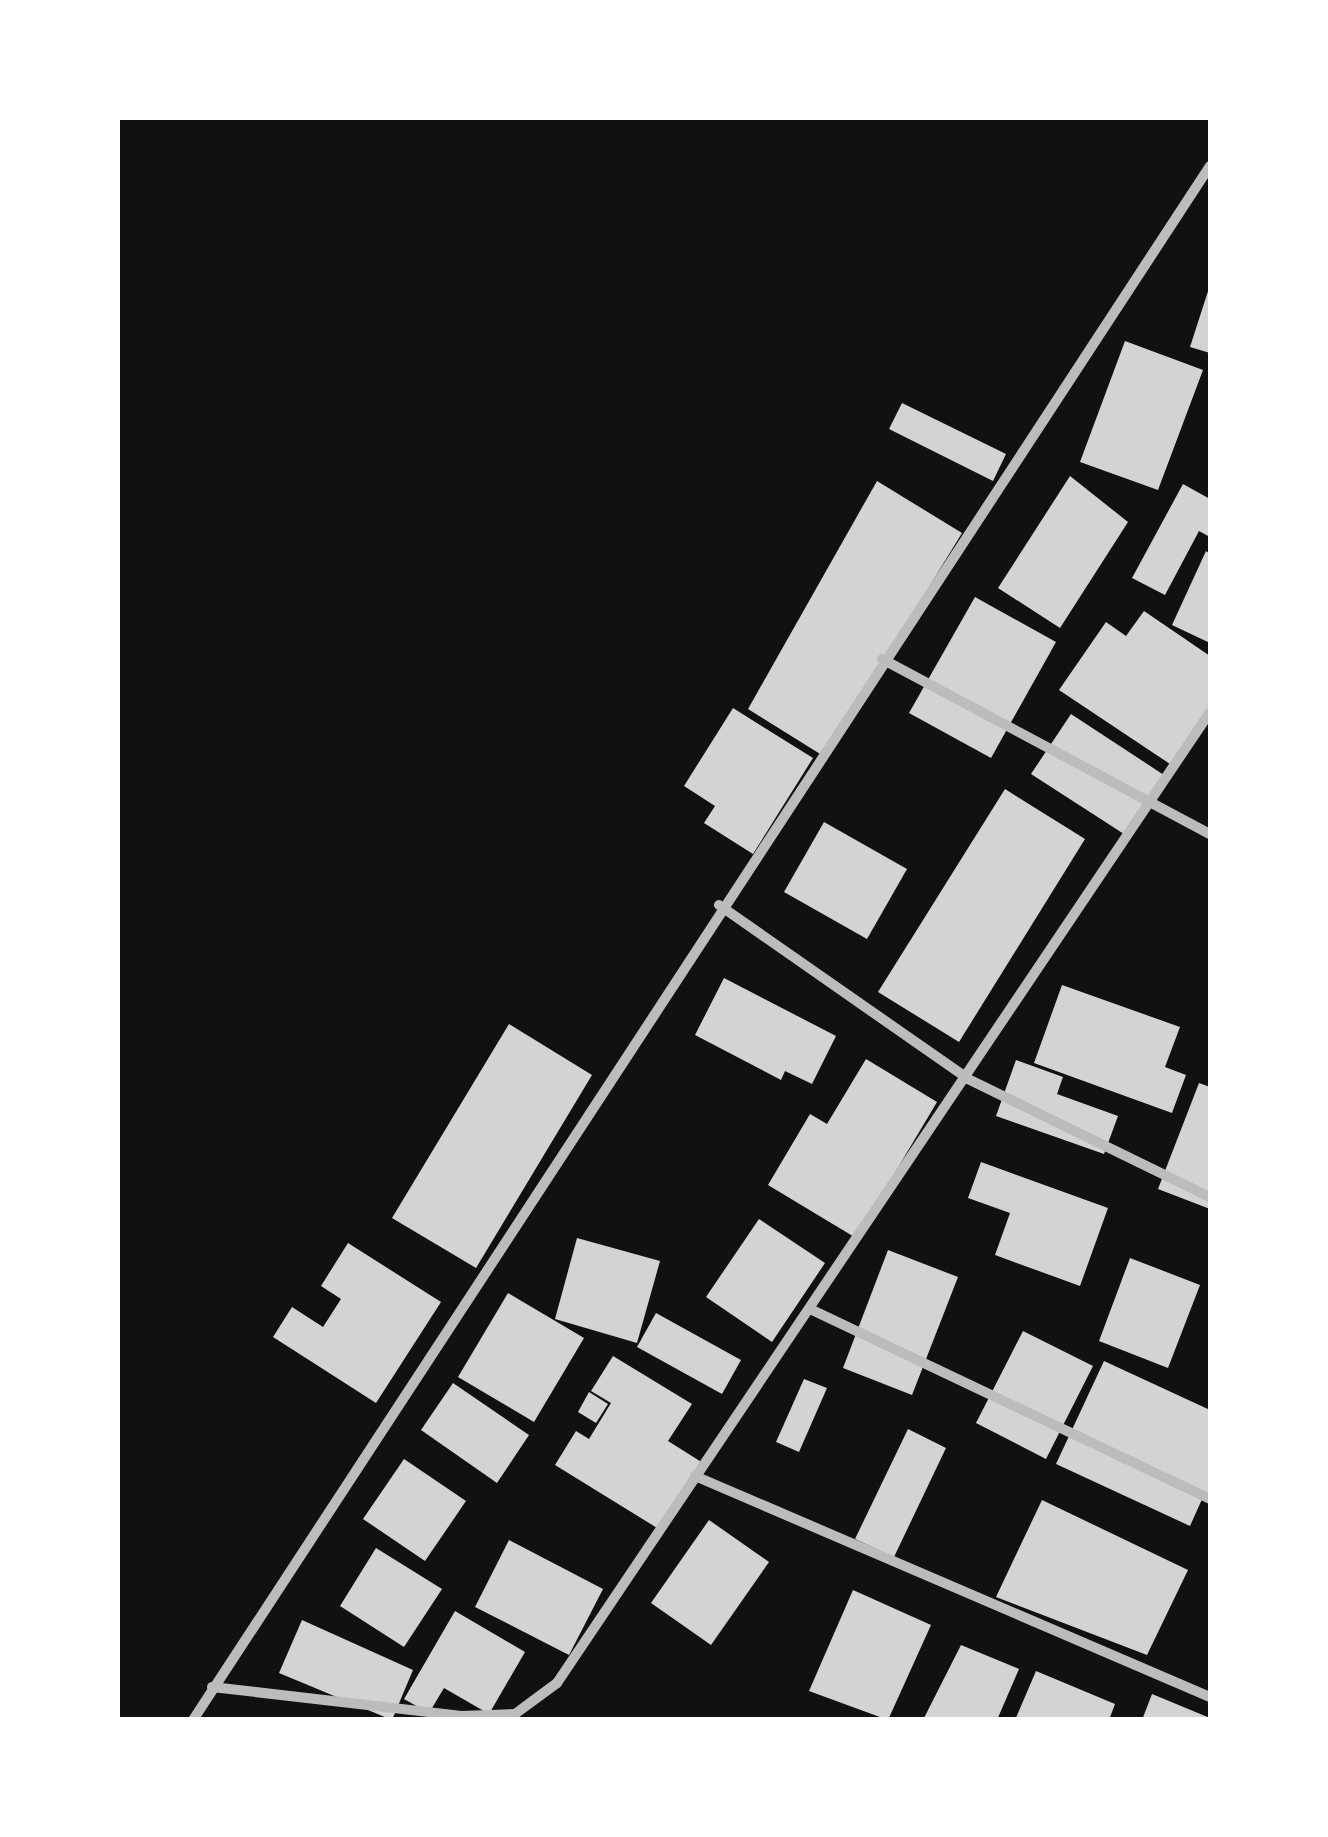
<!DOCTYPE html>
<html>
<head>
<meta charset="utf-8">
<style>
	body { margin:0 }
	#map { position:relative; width:1328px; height:1837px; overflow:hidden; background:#111; font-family:"Sofia Sans Condensed",sans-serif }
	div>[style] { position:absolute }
	.building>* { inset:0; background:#d3d3d3 }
	.minor>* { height:10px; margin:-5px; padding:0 5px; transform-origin:5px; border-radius:5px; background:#bcbcbc }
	span { translate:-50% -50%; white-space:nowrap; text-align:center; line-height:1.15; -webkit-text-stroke:8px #fff; paint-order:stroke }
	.frame { position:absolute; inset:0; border:120px solid #fff; pointer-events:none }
</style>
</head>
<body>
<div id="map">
	<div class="building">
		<i style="clip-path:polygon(1210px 285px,1210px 353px,1190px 347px)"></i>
		<i style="clip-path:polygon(1125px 341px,1203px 370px,1158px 490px,1080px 462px)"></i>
		<i style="clip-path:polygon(902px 403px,1006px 454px,993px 481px,889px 429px)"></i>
		<i style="clip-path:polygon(1070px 476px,1128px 522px,1060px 628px,998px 588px)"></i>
		<i style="clip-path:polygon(877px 481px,962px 533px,825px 757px,748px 709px)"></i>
		<i style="clip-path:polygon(1183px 484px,1210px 499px,1210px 537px,1199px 531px,1165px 595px,1132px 578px)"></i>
		<i style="clip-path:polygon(1206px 551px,1210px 554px,1210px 643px,1172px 625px)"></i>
		<i style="clip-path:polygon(975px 597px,1056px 642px,991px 758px,909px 713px)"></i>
		<i style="clip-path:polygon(1144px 611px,1210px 656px,1210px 710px,1173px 766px,1059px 690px,1106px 622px,1126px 636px)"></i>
		<i style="clip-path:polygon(733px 708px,813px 758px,753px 854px,704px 823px,715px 806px,684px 786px)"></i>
		<i style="clip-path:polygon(1071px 714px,1167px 777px,1127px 836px,1031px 774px)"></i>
		<i style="clip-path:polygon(1005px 789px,1085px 839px,959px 1042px,878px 992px)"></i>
		<i style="clip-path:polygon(824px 822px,907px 869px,867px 939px,784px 892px)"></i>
		<i style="clip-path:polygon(724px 978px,836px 1036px,812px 1084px,785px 1071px,781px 1080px,695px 1035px)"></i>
		<i style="clip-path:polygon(1062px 985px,1180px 1027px,1165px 1067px,1186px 1075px,1172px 1113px,1034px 1063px)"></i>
		<i style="clip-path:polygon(509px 1024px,592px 1075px,476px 1268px,392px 1218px)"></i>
		<i style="clip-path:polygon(866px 1059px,937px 1102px,856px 1238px,768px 1185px,810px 1114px,827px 1124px)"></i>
		<i style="clip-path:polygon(1016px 1060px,1063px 1077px,1057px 1094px,1118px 1116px,1104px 1154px,996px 1116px)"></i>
		<i style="clip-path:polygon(1199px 1083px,1210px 1087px,1210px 1209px,1158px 1189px)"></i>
		<i style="clip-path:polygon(981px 1162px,1108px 1208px,1080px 1286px,995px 1255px,1010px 1213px,968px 1198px)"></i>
		<i style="clip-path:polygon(759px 1219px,825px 1263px,772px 1342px,706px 1297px)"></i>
		<i style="clip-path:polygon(577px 1238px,660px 1261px,637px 1343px,555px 1319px)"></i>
		<i style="clip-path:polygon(348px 1243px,441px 1302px,376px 1403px,273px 1337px,292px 1307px,323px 1327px,341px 1299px,321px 1286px)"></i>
		<i style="clip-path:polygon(888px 1250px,958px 1277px,912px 1395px,843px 1368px)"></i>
		<i style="clip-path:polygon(1130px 1258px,1200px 1285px,1168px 1368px,1099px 1341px)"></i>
		<i style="clip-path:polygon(508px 1293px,584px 1338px,534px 1422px,458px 1377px)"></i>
		<i style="clip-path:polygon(656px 1313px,741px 1360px,722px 1394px,637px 1347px)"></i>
		<i style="clip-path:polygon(1023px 1331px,1093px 1366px,1046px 1459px,976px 1423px)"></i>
		<i style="clip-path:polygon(613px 1356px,692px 1404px,668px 1441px,703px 1463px,662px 1531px,555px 1465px,576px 1431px,589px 1439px,611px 1403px,591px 1391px)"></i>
		<i style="clip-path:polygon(1104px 1361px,1210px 1410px,1210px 1500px,1203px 1497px,1190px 1526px,1056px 1464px)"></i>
		<i style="clip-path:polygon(804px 1379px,827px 1388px,799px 1452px,776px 1442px)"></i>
		<i style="clip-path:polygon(453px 1383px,529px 1435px,497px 1483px,421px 1430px)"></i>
		<i style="clip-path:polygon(589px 1392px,608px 1404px,596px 1423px,578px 1412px)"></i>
		<i style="clip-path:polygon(908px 1429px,946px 1448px,894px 1557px,855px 1539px)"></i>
		<i style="clip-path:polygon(404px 1459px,466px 1501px,425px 1561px,363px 1519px)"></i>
		<i style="clip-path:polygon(1042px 1500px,1188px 1570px,1147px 1655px,996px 1597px)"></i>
		<i style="clip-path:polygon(709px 1520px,769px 1562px,711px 1645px,651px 1603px)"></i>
		<i style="clip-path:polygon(509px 1540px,603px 1589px,569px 1655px,475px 1607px)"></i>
		<i style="clip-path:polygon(376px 1548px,442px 1589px,404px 1647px,340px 1606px)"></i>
		<i style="clip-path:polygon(853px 1590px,931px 1625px,888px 1720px,809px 1691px)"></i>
		<i style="clip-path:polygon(455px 1611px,525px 1652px,489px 1714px,444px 1688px,429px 1713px,404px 1699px)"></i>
		<i style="clip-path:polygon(302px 1620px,413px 1670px,392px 1720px,279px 1673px)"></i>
		<i style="clip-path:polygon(961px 1645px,1019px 1669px,997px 1720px,923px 1720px)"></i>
		<i style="clip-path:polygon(1036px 1671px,1115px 1704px,1109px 1720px,1015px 1720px)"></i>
		<i style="clip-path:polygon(1152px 1694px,1210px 1718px,1210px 1720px,1142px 1720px)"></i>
	</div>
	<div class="minor">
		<i style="left:882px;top:659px;width:372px;rotate:28.1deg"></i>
		<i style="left:719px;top:905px;width:304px;rotate:34.9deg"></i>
		<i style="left:968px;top:1079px;width:269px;rotate:26deg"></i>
		<i style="left:810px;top:1309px;width:443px;rotate:25.4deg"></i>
		<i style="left:695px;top:1476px;width:560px;rotate:23.23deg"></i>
		<i style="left:212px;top:1687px;width:251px;rotate:6.6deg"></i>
		<i style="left:461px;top:1716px;width:54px;rotate:-2.1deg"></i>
		<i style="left:515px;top:1714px;width:52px;rotate:-36.4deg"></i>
		<i style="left:557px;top:1683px;width:1170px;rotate:-56.08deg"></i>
		<i style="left:193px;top:1720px;width:1857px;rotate:-56.8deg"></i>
	</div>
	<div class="frame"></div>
</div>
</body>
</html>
